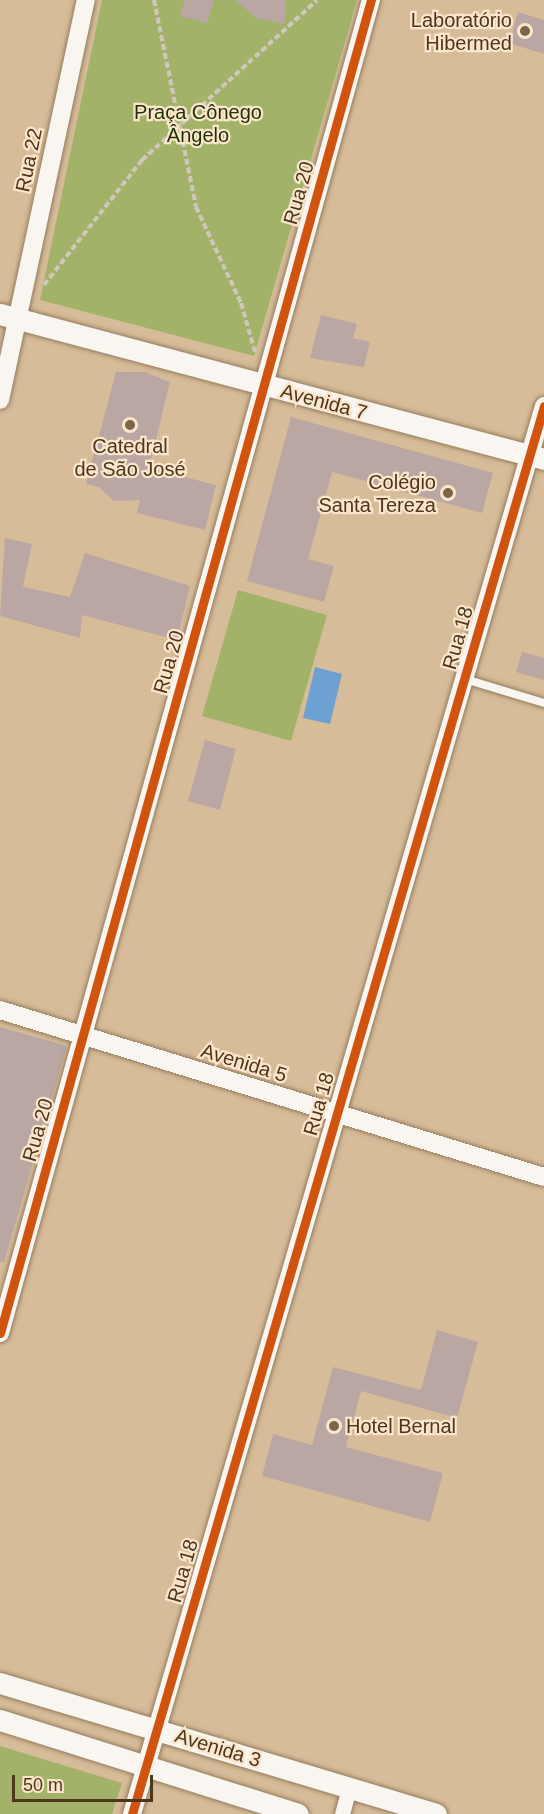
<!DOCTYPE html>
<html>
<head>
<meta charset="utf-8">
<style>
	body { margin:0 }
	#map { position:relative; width:544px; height:1814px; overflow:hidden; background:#d7bc99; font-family:Helvetica,sans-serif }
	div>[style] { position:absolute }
	.green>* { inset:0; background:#a2b369 }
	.water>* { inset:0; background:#6da1d2 }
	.building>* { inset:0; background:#baa7a3 }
	.path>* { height:4px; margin-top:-2px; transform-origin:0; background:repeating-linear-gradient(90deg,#cfc7bd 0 6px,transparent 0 9px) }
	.roads { filter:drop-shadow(0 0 2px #927d5f) drop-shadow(0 0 2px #927d5f) }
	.service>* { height:8px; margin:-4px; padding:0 4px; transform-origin:4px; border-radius:4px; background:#f9f5f0 }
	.minor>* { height:15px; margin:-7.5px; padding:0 7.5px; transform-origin:7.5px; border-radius:7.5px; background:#f9f5f0 }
	.tertiary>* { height:18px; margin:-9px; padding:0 9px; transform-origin:9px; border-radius:9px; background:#f9f5f0 }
	.secondary>* { height:21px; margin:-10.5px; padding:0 10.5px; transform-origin:10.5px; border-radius:10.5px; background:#f9f5f0 }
	.cycleway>* { height:9px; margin:-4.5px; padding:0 4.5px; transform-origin:4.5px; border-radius:4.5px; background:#d1540e }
	.dots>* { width:16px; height:16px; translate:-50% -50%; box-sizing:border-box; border:3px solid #fbe6cd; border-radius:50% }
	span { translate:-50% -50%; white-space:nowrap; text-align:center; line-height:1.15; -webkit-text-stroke:4.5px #fbe6cd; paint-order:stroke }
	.poi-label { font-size:20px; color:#4c371c }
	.right { translate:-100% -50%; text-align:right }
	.left { translate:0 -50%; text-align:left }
	.park-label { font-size:20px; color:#1d3205 }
	.street-label { font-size:20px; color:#4c371c }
	.scale { position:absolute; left:12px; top:1775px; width:141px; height:27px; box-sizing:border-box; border:3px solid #4c371c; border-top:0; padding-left:8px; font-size:18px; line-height:21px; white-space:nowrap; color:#4c371c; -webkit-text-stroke:4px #fbe6cd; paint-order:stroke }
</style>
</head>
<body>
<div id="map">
	<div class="green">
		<i style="clip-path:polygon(102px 0,357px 0,254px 356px,40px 300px)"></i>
		<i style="clip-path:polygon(238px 590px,327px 615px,291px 741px,202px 716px)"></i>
		<i style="clip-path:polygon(0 1746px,122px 1783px,112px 1814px,0 1814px)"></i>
	</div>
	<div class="water">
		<i style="clip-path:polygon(315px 667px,342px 674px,330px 724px,303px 718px)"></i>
	</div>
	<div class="building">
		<i style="clip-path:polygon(185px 0,214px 0,207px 23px,180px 16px)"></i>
		<i style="clip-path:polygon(235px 0,286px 0,285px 24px,256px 18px)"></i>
		<i style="clip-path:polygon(518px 12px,544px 20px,544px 54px,509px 43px)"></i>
		<i style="clip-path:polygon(321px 315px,357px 324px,353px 338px,370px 342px,364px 367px,310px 358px)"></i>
		<i style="clip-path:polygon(116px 372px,145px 372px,170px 382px,149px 468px,216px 485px,205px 530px,137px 513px,140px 500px,114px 501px,99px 487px,86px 484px)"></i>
		<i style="clip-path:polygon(291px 417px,493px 473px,482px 513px,332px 472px,308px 559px,334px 566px,324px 602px,247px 581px)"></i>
		<i style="clip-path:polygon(5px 538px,32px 544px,23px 587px,70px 597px,85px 553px,190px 586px,177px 640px,82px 615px,80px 638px,0 616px)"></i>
		<i style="clip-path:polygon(522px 652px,544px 658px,544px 680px,516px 672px)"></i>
		<i style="clip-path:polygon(205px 740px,236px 749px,220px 810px,188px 801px)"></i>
		<i style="clip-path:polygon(0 1027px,67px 1046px,4px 1262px,0 1262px)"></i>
		<i style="clip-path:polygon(437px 1330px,478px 1342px,457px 1418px,361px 1391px,346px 1447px,443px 1473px,430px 1522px,262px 1476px,273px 1434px,312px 1445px,333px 1367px,421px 1390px)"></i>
	</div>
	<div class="path">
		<i style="left:154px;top:0;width:211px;rotate:78.5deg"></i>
		<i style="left:196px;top:207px;width:106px;rotate:64.9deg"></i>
		<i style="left:241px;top:303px;width:51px;rotate:74.1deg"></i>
		<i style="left:44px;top:285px;width:159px;rotate:-51.9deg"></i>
		<i style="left:142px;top:160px;width:237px;rotate:-42.4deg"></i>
	</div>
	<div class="roads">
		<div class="service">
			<i style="left:465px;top:679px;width:83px;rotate:16.9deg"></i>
		</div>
		<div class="minor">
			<i style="left:342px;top:1814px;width:27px;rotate:-75deg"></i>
		</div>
		<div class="tertiary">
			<i style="left:0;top:400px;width:409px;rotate:-77.9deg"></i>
			<i style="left:0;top:1010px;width:569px;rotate:17.07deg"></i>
			<i style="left:0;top:1333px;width:1384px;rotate:-74.45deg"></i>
			<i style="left:132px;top:1814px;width:1467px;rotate:-73.69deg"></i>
		</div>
		<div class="secondary">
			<i style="left:0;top:314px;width:563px;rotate:14.92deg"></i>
			<i style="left:0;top:1683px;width:455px;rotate:16.7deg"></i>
			<i style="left:0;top:1720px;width:312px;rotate:17.5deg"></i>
		</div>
	</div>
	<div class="cycleway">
		<i style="left:0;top:1333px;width:1384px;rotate:-74.45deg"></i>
		<i style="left:132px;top:1814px;width:1467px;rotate:-73.69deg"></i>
	</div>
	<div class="dots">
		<i style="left:525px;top:31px;background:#7d6648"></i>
		<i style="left:130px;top:425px;background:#7d6648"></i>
		<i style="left:448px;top:493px;background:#7d6648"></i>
		<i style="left:334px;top:1426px;background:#7d6648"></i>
	</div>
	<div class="poi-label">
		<span class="right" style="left:512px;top:32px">Laboratório<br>Hibermed</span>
		<span style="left:130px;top:458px">Catedral<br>de São José</span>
		<span class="right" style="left:436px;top:494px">Colégio<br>Santa Tereza</span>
		<span class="left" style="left:346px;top:1426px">Hotel Bernal</span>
	</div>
	<div class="park-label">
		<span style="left:198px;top:124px">Praça Cônego<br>Ângelo</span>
	</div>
	<div class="street-label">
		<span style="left:29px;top:160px;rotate:-78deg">Rua 22</span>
		<span style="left:299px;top:193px;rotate:-74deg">Rua 20</span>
		<span style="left:324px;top:402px;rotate:15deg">Avenida 7</span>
		<span style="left:458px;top:638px;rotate:-74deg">Rua 18</span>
		<span style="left:169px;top:662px;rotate:-74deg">Rua 20</span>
		<span style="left:244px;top:1063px;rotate:17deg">Avenida 5</span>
		<span style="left:319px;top:1104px;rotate:-74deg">Rua 18</span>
		<span style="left:38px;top:1130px;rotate:-74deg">Rua 20</span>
		<span style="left:183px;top:1571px;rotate:-74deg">Rua 18</span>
		<span style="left:218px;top:1748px;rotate:17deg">Avenida 3</span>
	</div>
	<div class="scale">50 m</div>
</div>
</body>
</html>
